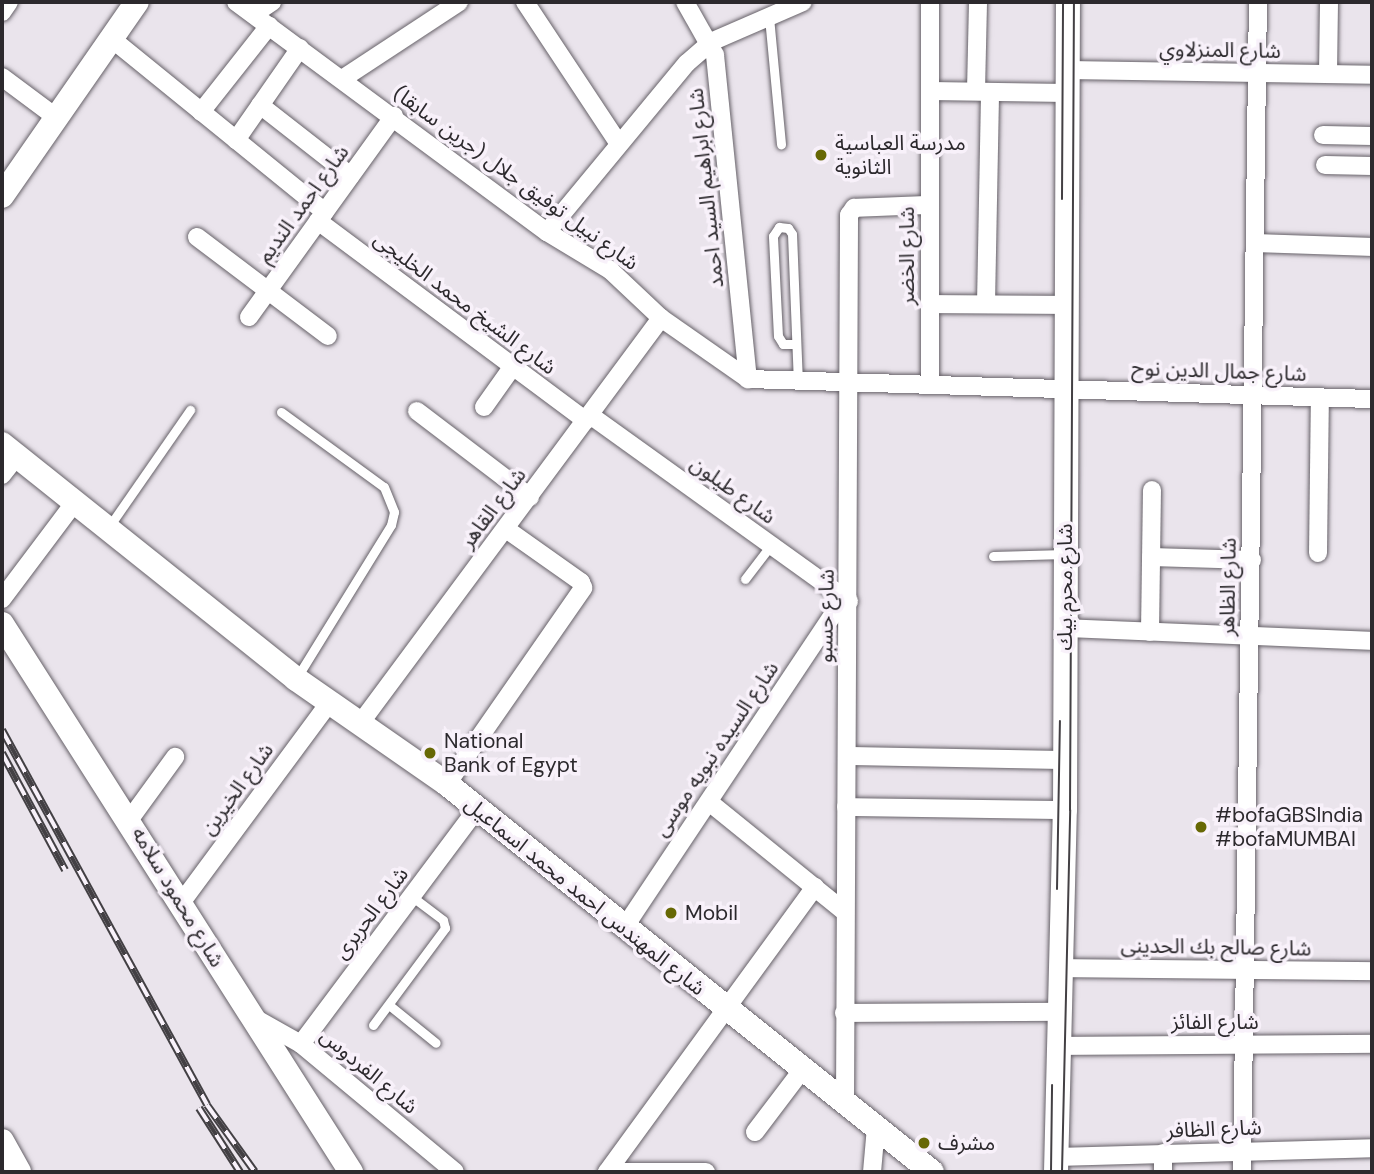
<!DOCTYPE html>
<html>
<head>
<meta charset="utf-8">
<style>
	body { margin:0 }
	#map { position:relative; width:1374px; height:1174px; overflow:hidden; background:#eae4ec; font-family:"DM Sans","Noto Sans Arabic",sans-serif }
	div>[style] { position:absolute }
	.roads { filter:drop-shadow(0 0 2px #666168) drop-shadow(0 0 2px #666168) }
	.lane>* { height:9px; margin:-4.5px; padding:0 4.5px; transform-origin:4.5px; border-radius:4.5px; background:#fff }
	.street>* { height:18px; margin:-9px; padding:0 9px; transform-origin:9px; border-radius:9px; background:#fff }
	.secondary>* { height:24px; margin:-12px; padding:0 12px; transform-origin:12px; border-radius:12px; background:#fff }
	.tram>* { height:2px; margin:-1px; padding:0 1px; transform-origin:1px; border-radius:1px; background:#434044 }
	.rail>* { height:8px; margin-top:-4px; transform-origin:0; background:repeating-linear-gradient(90deg,#f8f1fa 0 16px,#434044 0 32px); box-sizing:border-box; border-block:2px solid #434044 }
	.dots>* { width:19px; height:19px; translate:-50% -50%; box-sizing:border-box; border:4px solid #f8f1fa; border-radius:50% }
	span { translate:-50% -50%; white-space:nowrap; text-align:center; line-height:1.15; -webkit-text-stroke:7px #f8f1fa; paint-order:stroke }
	.street-label { font-size:21px; color:#2c292d }
	.poi-label { font-size:21px; color:#2c292d }
	.left { translate:0 -50%; text-align:left }
	.frame { position:absolute; inset:0; border:4px solid #2c292d; pointer-events:none }
</style>
</head>
<body>
<div id="map">
	<div class="roads">
		<div class="lane">
			<i style="left:769px;top:17px;width:128px;rotate:84.6deg"></i>
			<i style="left:796px;top:344px;width:13px;rotate:180deg"></i>
			<i style="left:783px;top:344px;width:9px;rotate:-122deg"></i>
			<i style="left:778px;top:336px;width:100px;rotate:-92.9deg"></i>
			<i style="left:773px;top:236px;width:11px;rotate:-56deg"></i>
			<i style="left:779px;top:227px;width:9px;rotate:6deg"></i>
			<i style="left:788px;top:228px;width:7px;rotate:56deg"></i>
			<i style="left:792px;top:234px;width:148px;rotate:87.7deg"></i>
			<i style="left:281px;top:412px;width:127px;rotate:36.1deg"></i>
			<i style="left:384px;top:487px;width:27px;rotate:68deg"></i>
			<i style="left:394px;top:512px;width:13px;rotate:103deg"></i>
			<i style="left:391px;top:525px;width:179px;rotate:121.7deg"></i>
			<i style="left:108px;top:528px;width:144px;rotate:-55.2deg"></i>
			<i style="left:993px;top:556px;width:72px;rotate:-1.6deg"></i>
			<i style="left:745px;top:579px;width:43px;rotate:-52.6deg"></i>
			<i style="left:389px;top:1005px;width:60px;rotate:39deg"></i>
			<i style="left:373px;top:1025px;width:121px;rotate:-53.4deg"></i>
			<i style="left:445px;top:928px;width:8px;rotate:-104deg"></i>
			<i style="left:443px;top:920px;width:40px;rotate:-143deg"></i>
		</div>
		<div class="street">
			<i style="left:236px;top:2px;width:387px;rotate:36.5deg"></i>
			<i style="left:547px;top:232px;width:74px;rotate:31.1deg"></i>
			<i style="left:610px;top:270px;width:70px;rotate:43.3deg"></i>
			<i style="left:661px;top:318px;width:106px;rotate:35deg"></i>
			<i style="left:748px;top:379px;width:624px;rotate:1.84deg"></i>
			<i style="left:525px;top:2px;width:170px;rotate:56.5deg"></i>
			<i style="left:685px;top:2px;width:61px;rotate:60.5deg"></i>
			<i style="left:715px;top:55px;width:326px;rotate:84.2deg"></i>
			<i style="left:2px;top:12px;width:12px;rotate:-55deg"></i>
			<i style="left:254px;top:14px;width:22px;rotate:-34deg"></i>
			<i style="left:112px;top:39px;width:274px;rotate:39.1deg"></i>
			<i style="left:1068px;top:70px;width:304px;rotate:0.9deg"></i>
			<i style="left:1328px;top:74px;width:72px;rotate:-89.2deg"></i>
			<i style="left:2px;top:77px;width:69px;rotate:36.7deg"></i>
			<i style="left:342px;top:79px;width:140px;rotate:-33.3deg"></i>
			<i style="left:930px;top:91px;width:137px;rotate:0.8deg"></i>
			<i style="left:976px;top:91px;width:89px;rotate:-88.7deg"></i>
			<i style="left:260px;top:105px;width:115px;rotate:38deg"></i>
			<i style="left:201px;top:112px;width:110px;rotate:-51.7deg"></i>
			<i style="left:1323px;top:135px;width:49px;rotate:1.2deg"></i>
			<i style="left:236px;top:140px;width:112px;rotate:-55.2deg"></i>
			<i style="left:1325px;top:165px;width:47px;rotate:1.2deg"></i>
			<i style="left:318px;top:221px;width:334px;rotate:36.7deg"></i>
			<i style="left:547px;top:232px;width:219px;rotate:-50.4deg"></i>
			<i style="left:687px;top:63px;width:32px;rotate:-41deg"></i>
			<i style="left:711px;top:42px;width:100px;rotate:-23.5deg"></i>
			<i style="left:197px;top:237px;width:164px;rotate:37.1deg"></i>
			<i style="left:1256px;top:243px;width:116px;rotate:2deg"></i>
			<i style="left:930px;top:304px;width:136px;rotate:0.4deg"></i>
			<i style="left:986px;top:304px;width:212px;rotate:-88.9deg"></i>
			<i style="left:249px;top:317px;width:248px;rotate:-54.2deg"></i>
			<i style="left:930px;top:383px;width:381px;rotate:-90deg"></i>
			<i style="left:484px;top:407px;width:50px;rotate:-54.7deg"></i>
			<i style="left:417px;top:411px;width:142px;rotate:37.3deg"></i>
			<i style="left:590px;top:415px;width:319px;rotate:35.7deg"></i>
			<i style="left:2px;top:475px;width:23px;rotate:-52deg"></i>
			<i style="left:1318px;top:553px;width:156px;rotate:-89.3deg"></i>
			<i style="left:1151px;top:557px;width:101px;rotate:1.7deg"></i>
			<i style="left:2px;top:599px;width:120px;rotate:-53.1deg"></i>
			<i style="left:1065px;top:628px;width:307px;rotate:2.4deg"></i>
			<i style="left:1150px;top:632px;width:142px;rotate:-89.2deg"></i>
			<i style="left:359px;top:725px;width:507px;rotate:-53.42deg"></i>
			<i style="left:847px;top:756px;width:218px;rotate:1.1deg"></i>
			<i style="left:447px;top:784px;width:239px;rotate:-55.2deg"></i>
			<i style="left:583px;top:588px;width:6px;rotate:-108deg"></i>
			<i style="left:581px;top:582px;width:92px;rotate:-144.8deg"></i>
			<i style="left:709px;top:802px;width:175px;rotate:39deg"></i>
			<i style="left:846px;top:807px;width:219px;rotate:0.8deg"></i>
			<i style="left:130px;top:819px;width:77px;rotate:-54deg"></i>
			<i style="left:181px;top:903px;width:250px;rotate:-53.5deg"></i>
			<i style="left:626px;top:925px;width:393px;rotate:-56.3deg"></i>
			<i style="left:1060px;top:968px;width:312px;rotate:0.6deg"></i>
			<i style="left:844px;top:1013px;width:215px;rotate:-0.3deg"></i>
			<i style="left:253px;top:1017px;width:55px;rotate:29.4deg"></i>
			<i style="left:301px;top:1044px;width:200px;rotate:39.7deg"></i>
			<i style="left:301px;top:1044px;width:294px;rotate:-53.2deg"></i>
			<i style="left:1058px;top:1046px;width:314px;rotate:-0.4deg"></i>
			<i style="left:845px;top:1103px;width:888px;rotate:-89.74deg"></i>
			<i style="left:849px;top:215px;width:9px;rotate:-54deg"></i>
			<i style="left:854px;top:208px;width:76px;rotate:-2.3deg"></i>
			<i style="left:755px;top:1132px;width:78px;rotate:-52.8deg"></i>
			<i style="left:1163px;top:1153px;width:19px;rotate:90deg"></i>
			<i style="left:1056px;top:1157px;width:316px;rotate:-1.6deg"></i>
			<i style="left:607px;top:1172px;width:353px;rotate:-53.9deg"></i>
			<i style="left:607px;top:1172px;width:99px"></i>
			<i style="left:872px;top:1172px;width:45px;rotate:-84.9deg"></i>
			<i style="left:1242px;top:1172px;width:1170px;rotate:-89.22deg"></i>
		</div>
		<div class="secondary">
			<i style="left:2px;top:196px;width:236px;rotate:-55.2deg"></i>
			<i style="left:2px;top:444px;width:376px;rotate:38.6deg"></i>
			<i style="left:296px;top:679px;width:184px;rotate:34.8deg"></i>
			<i style="left:447px;top:784px;width:621px;rotate:38.66deg"></i>
			<i style="left:2px;top:624px;width:650px;rotate:57.51deg"></i>
			<i style="left:2px;top:1141px;width:35px;rotate:61deg"></i>
			<i style="left:1056px;top:1172px;width:362px;rotate:-88.6deg"></i>
			<i style="left:1065px;top:810px;width:808px;rotate:-89.79deg"></i>
		</div>
	</div>
	<div class="tram">
		<i style="left:1062px;top:199px;width:197px;rotate:-89.7deg"></i>
		<i style="left:1057px;top:889px;width:168px;rotate:-89deg"></i>
		<i style="left:1051px;top:1172px;width:87px;rotate:-89.3deg"></i>
		<i style="left:1062px;top:1172px;width:362px;rotate:-88.7deg"></i>
		<i style="left:1070px;top:810px;width:808px;rotate:-89.72deg"></i>
	</div>
	<div class="rail">
		<i style="left:2px;top:730px;width:427px;rotate:61.3deg"></i>
		<i style="left:207px;top:1105px;width:82px;rotate:54.4deg"></i>
		<i style="left:2px;top:753px;width:133px;rotate:61.7deg"></i>
		<i style="left:199px;top:1108px;width:76px;rotate:57.4deg"></i>
	</div>
	<div class="dots">
		<i style="left:821px;top:155px;background:#676805"></i>
		<i style="left:430px;top:753px;background:#676805"></i>
		<i style="left:1201px;top:827px;background:#676805"></i>
		<i style="left:671px;top:913px;background:#676805"></i>
		<i style="left:924px;top:1143px;background:#676805"></i>
	</div>
	<div class="street-label">
		<span style="left:1220px;top:50px;rotate:1deg">شارع المنزلاوي</span>
		<span style="left:516px;top:178px;rotate:36deg">شارع نبيل توفيق جلال (جرين سابقا)</span>
		<span style="left:706px;top:188px;rotate:-96deg">شارع ابراهيم السيد احمد</span>
		<span style="left:303px;top:204px;rotate:-54deg">شارع احمد النديم</span>
		<span style="left:907px;top:256px;rotate:-90deg">شارع الخضر</span>
		<span style="left:465px;top:303px;rotate:37deg">شارع الشيخ محمد الخليجى</span>
		<span style="left:1219px;top:371px;rotate:2deg">شارع جمال الدين نوح</span>
		<span style="left:733px;top:490px;rotate:36deg">شارع طيلون</span>
		<span style="left:493px;top:508px;rotate:-53deg">شارع القاهر</span>
		<span style="left:1065px;top:587px;rotate:-90deg">شارع محرم بيك</span>
		<span style="left:1228px;top:587px;rotate:-89deg">شارع الظاهر</span>
		<span style="left:826px;top:616px;rotate:-89deg">شارع حسبو</span>
		<span style="left:716px;top:749px;rotate:-56deg">شارع السيده نبويه موسى</span>
		<span style="left:237px;top:789px;rotate:-54deg">شارع الخيرين</span>
		<span style="left:585px;top:896px;rotate:39deg">شارع المهندس احمد محمد اسماعيل</span>
		<span style="left:178px;top:897px;rotate:59deg">شارع محمود سلامه</span>
		<span style="left:371px;top:913px;rotate:-53deg">شارع الحريرى</span>
		<span style="left:1216px;top:947px;rotate:1deg">شارع صالح بك الحدينى</span>
		<span style="left:1215px;top:1022px">شارع الفائز</span>
		<span style="left:369px;top:1071px;rotate:40deg">شارع الفردوس</span>
		<span style="left:1214px;top:1129px;rotate:-2deg">شارع الظافر</span>
	</div>
	<div class="poi-label">
		<span class="left" style="left:835px;top:155px">مدرسة العباسية<br>الثانوية</span>
		<span class="left" style="left:444px;top:753px">National<br>Bank of Egypt</span>
		<span class="left" style="left:1215px;top:827px">#bofaGBSIndia<br>#bofaMUMBAI</span>
		<span class="left" style="left:685px;top:913px">Mobil</span>
		<span class="left" style="left:938px;top:1143px">مشرف</span>
	</div>
	<div class="frame"></div>
</div>
</body>
</html>
